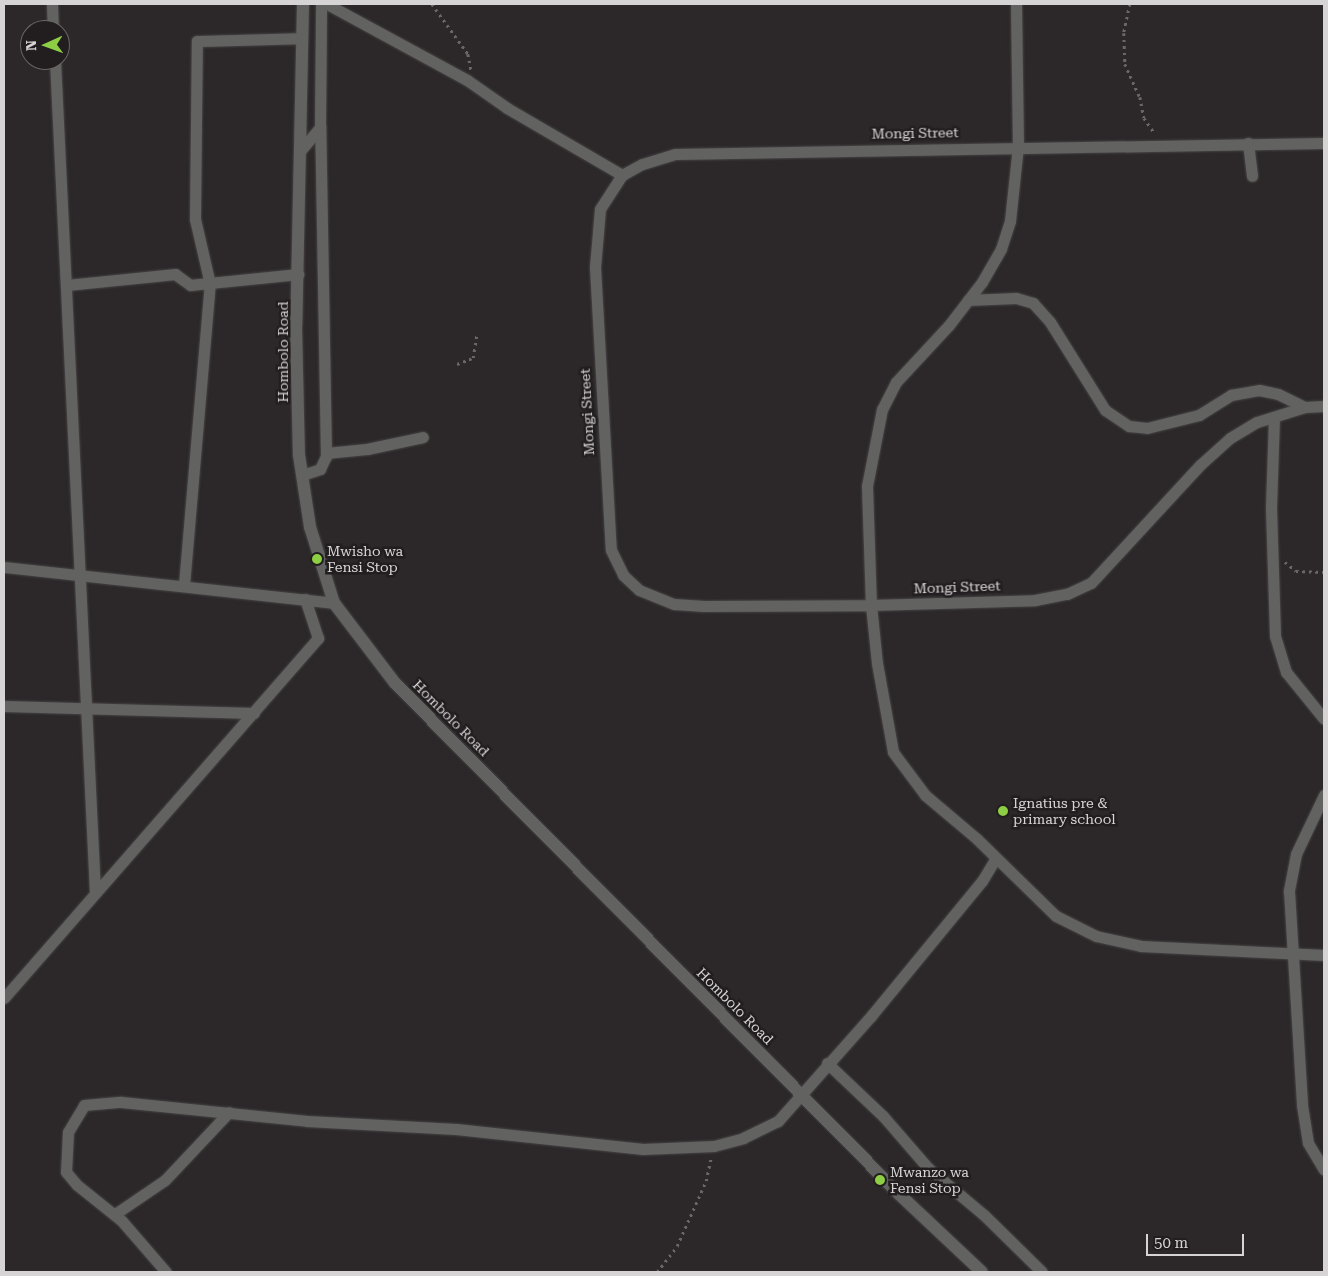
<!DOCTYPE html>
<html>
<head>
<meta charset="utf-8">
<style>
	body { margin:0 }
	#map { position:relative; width:1328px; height:1276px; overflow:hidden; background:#2c282a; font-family:"Roboto Serif",serif }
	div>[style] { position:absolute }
	.path>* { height:2.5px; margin-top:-1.25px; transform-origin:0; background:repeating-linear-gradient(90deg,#6b6769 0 2.5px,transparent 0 6.5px) }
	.roads { filter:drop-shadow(0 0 1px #474445) drop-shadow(0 0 1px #474445) }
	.minor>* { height:11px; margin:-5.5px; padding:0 5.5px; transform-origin:5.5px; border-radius:5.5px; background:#626361 }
	.tertiary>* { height:12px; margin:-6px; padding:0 6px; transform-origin:6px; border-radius:6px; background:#626361 }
	.dots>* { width:14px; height:14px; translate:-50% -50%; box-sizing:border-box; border:2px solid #221e20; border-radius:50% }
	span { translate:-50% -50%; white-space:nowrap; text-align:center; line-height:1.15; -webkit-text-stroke:5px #221e20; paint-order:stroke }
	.street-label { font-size:14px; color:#d7d4d5 }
	.poi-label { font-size:14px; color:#d7d4d5 }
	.left { translate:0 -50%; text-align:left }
	.frame { position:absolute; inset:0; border:5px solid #d7d4d5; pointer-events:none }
	.north { position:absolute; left:20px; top:20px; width:50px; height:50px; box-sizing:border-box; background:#221e20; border:1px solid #6a6768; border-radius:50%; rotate:268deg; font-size:14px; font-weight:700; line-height:20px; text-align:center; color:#d7d4d5 }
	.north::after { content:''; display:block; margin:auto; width:18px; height:22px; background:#8dce44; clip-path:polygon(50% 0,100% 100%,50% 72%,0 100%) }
	.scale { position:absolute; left:1146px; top:1234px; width:98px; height:22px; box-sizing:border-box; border:2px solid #d7d4d5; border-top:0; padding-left:6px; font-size:15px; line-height:18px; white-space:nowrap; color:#d7d4d5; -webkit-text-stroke:4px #221e20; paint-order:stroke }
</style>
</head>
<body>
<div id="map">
	<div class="path">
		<i style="left:432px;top:4px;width:62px;rotate:54.2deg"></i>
		<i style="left:468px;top:54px;width:16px;rotate:79deg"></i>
		<i style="left:1130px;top:4px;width:30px;rotate:102deg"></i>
		<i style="left:1124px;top:33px;width:31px;rotate:88deg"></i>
		<i style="left:1125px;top:64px;width:36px;rotate:66deg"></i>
		<i style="left:1140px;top:97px;width:21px;rotate:79deg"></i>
		<i style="left:1144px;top:118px;width:19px;rotate:55deg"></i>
		<i style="left:457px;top:364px;width:17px;rotate:-21deg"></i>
		<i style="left:473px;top:358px;width:24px;rotate:-81deg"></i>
		<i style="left:1285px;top:562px;width:14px;rotate:39deg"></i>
		<i style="left:1296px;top:571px;width:28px;rotate:2deg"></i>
		<i style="left:657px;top:1272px;width:33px;rotate:-52deg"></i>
		<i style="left:677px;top:1246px;width:71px;rotate:-66deg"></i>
		<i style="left:706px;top:1181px;width:25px;rotate:-78deg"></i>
	</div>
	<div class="roads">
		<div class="minor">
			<i style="left:52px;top:4px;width:26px;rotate:88deg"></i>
			<i style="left:327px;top:4px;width:159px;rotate:28.5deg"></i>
			<i style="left:467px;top:80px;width:49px;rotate:35deg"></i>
			<i style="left:507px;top:108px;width:133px;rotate:30.2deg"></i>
			<i style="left:1016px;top:4px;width:142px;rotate:89.2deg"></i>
			<i style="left:1018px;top:146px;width:75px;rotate:96.1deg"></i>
			<i style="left:1010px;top:221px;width:29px;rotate:108deg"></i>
			<i style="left:1001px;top:249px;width:38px;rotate:120deg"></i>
			<i style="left:982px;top:282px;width:54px;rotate:127.5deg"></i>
			<i style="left:949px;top:325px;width:78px;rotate:132.9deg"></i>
			<i style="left:896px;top:382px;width:30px;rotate:117deg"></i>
			<i style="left:882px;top:409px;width:78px;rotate:101deg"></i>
			<i style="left:867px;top:486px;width:119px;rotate:88.1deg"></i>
			<i style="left:871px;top:605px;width:58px;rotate:84.1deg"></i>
			<i style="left:877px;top:663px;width:90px;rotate:79.8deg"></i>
			<i style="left:893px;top:752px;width:54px;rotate:53.3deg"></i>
			<i style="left:925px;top:795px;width:68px;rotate:40.2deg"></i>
			<i style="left:977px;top:839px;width:110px;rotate:44.3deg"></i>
			<i style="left:1056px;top:916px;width:45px;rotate:26.6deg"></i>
			<i style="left:1096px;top:936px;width:46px;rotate:12.5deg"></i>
			<i style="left:1141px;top:946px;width:183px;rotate:2.8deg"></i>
			<i style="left:55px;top:60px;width:833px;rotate:87.25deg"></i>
			<i style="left:1248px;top:143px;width:33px;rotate:83deg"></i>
			<i style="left:1324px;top:143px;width:649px;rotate:179.03deg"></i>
			<i style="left:675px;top:154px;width:34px;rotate:163deg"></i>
			<i style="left:642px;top:164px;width:23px;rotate:151deg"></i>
			<i style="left:622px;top:175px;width:40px;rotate:122.9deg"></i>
			<i style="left:600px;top:209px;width:58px;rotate:94.9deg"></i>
			<i style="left:595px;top:267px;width:283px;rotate:86.8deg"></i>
			<i style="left:611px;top:550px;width:28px;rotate:64deg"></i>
			<i style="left:623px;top:575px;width:22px;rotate:43deg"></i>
			<i style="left:639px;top:590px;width:38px;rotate:22deg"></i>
			<i style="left:674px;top:604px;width:30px;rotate:4deg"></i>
			<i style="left:704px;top:606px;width:167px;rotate:-0.3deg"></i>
			<i style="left:871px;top:605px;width:164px;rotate:-1.7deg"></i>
			<i style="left:1035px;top:600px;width:33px;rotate:-11deg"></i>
			<i style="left:1067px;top:594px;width:26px;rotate:-25deg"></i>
			<i style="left:1091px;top:583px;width:161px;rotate:-47.3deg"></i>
			<i style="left:1200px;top:465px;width:40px;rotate:-42deg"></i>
			<i style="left:1230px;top:438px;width:31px;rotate:-31deg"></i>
			<i style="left:1257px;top:422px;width:50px;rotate:-17.4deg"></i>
			<i style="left:1305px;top:407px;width:19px;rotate:-3deg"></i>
			<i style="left:301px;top:150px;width:30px;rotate:-50deg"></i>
			<i style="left:320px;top:127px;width:123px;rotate:-89.5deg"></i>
			<i style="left:67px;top:285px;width:109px;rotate:-5.8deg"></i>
			<i style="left:175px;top:274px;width:19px;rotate:36deg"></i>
			<i style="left:190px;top:285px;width:109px;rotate:-5.8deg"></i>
			<i style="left:968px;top:300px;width:48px;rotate:-2.4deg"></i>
			<i style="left:1016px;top:298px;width:18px;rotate:16deg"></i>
			<i style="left:1033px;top:303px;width:25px;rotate:48deg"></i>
			<i style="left:1050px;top:322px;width:104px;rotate:58deg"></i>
			<i style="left:1105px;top:410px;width:29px;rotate:34deg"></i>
			<i style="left:1129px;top:426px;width:18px;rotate:6deg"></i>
			<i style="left:1147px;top:428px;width:54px;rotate:-14deg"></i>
			<i style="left:1199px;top:415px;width:38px;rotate:-32deg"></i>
			<i style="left:1231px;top:395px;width:28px;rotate:-10deg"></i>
			<i style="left:1259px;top:390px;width:19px;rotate:12deg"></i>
			<i style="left:1278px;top:394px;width:30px;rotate:26deg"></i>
			<i style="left:1274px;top:417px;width:91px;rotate:91.9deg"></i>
			<i style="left:1271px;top:508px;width:128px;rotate:88.2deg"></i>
			<i style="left:1275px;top:636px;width:38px;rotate:73deg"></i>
			<i style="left:1286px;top:672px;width:60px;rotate:51deg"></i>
			<i style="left:326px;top:453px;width:41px;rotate:-5.6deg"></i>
			<i style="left:367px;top:449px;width:57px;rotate:-12.1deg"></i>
			<i style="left:302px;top:475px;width:19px;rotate:-18deg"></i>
			<i style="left:320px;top:469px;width:14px;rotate:-65deg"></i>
			<i style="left:326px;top:456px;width:329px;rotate:-91deg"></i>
			<i style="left:4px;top:567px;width:332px;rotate:6.2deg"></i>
			<i style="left:184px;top:585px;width:302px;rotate:-85.1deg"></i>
			<i style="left:210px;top:284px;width:67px;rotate:-103deg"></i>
			<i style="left:195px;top:219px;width:178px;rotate:-89.4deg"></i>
			<i style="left:197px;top:41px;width:105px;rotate:-1.6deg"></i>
			<i style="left:4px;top:706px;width:250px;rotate:1.6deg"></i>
			<i style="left:1324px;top:795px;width:65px;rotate:115.4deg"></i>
			<i style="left:1296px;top:854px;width:38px;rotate:101deg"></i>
			<i style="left:1289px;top:891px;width:214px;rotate:86.5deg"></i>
			<i style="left:1302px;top:1105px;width:38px;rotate:81deg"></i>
			<i style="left:1308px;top:1143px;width:31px;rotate:59deg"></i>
			<i style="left:4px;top:998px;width:478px;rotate:-48.9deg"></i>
			<i style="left:318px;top:638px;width:41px;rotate:-108.4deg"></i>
			<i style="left:827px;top:1063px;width:77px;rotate:43.4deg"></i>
			<i style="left:883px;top:1116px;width:69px;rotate:49.1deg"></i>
			<i style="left:928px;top:1168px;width:73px;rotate:40deg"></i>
			<i style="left:984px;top:1215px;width:81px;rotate:44.5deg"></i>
			<i style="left:115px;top:1214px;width:60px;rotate:-34.2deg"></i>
			<i style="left:165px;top:1180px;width:93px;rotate:-46.7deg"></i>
			<i style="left:166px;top:1272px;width:67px;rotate:-130.8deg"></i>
			<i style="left:122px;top:1221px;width:58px;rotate:-141.3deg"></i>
			<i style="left:77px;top:1185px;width:17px;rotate:-130deg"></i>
			<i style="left:66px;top:1172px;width:40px;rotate:-87.1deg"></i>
			<i style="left:68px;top:1132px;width:31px;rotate:-59deg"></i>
			<i style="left:84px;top:1105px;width:37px;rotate:-5deg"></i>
			<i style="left:121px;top:1102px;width:187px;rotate:5.8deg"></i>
			<i style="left:307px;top:1121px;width:149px;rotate:3.1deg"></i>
			<i style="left:456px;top:1129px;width:188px;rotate:6.1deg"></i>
			<i style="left:643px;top:1149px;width:71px;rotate:-2.4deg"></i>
			<i style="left:714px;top:1146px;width:30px;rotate:-15deg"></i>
			<i style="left:743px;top:1138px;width:39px;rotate:-26deg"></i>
			<i style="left:778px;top:1121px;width:140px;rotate:-48.5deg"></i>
			<i style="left:871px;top:1016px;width:175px;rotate:-50.6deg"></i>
			<i style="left:982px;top:881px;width:26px;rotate:-59deg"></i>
		</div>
		<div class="tertiary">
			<i style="left:303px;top:4px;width:322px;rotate:91.2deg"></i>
			<i style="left:296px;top:326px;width:129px;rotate:88.7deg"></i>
			<i style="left:299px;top:455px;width:73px;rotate:81.3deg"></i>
			<i style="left:310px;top:527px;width:80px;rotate:72.5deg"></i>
			<i style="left:334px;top:603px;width:101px;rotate:52.7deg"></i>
			<i style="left:395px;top:683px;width:719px;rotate:45.39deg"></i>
			<i style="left:900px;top:1195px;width:112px;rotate:43.2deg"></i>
		</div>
	</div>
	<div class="dots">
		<i style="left:317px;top:559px;background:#8dce44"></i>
		<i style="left:1003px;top:811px;background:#8dce44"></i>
		<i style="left:880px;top:1180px;background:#8dce44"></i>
	</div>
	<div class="street-label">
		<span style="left:915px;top:133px;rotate:-1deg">Mongi Street</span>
		<span style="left:283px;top:352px;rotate:-90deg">Hombolo Road</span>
		<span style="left:587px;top:412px;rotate:-93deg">Mongi Street</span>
		<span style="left:957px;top:587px;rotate:-2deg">Mongi Street</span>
		<span style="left:451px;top:718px;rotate:45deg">Hombolo Road</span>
		<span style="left:735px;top:1006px;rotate:45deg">Hombolo Road</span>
	</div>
	<div class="poi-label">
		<span class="left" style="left:327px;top:559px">Mwisho wa<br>Fensi Stop</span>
		<span class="left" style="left:1013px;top:811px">Ignatius pre &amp;<br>primary school</span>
		<span class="left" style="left:890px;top:1180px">Mwanzo wa<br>Fensi Stop</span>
	</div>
	<div class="frame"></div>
	<div class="north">N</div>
	<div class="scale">50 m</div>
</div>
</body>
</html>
